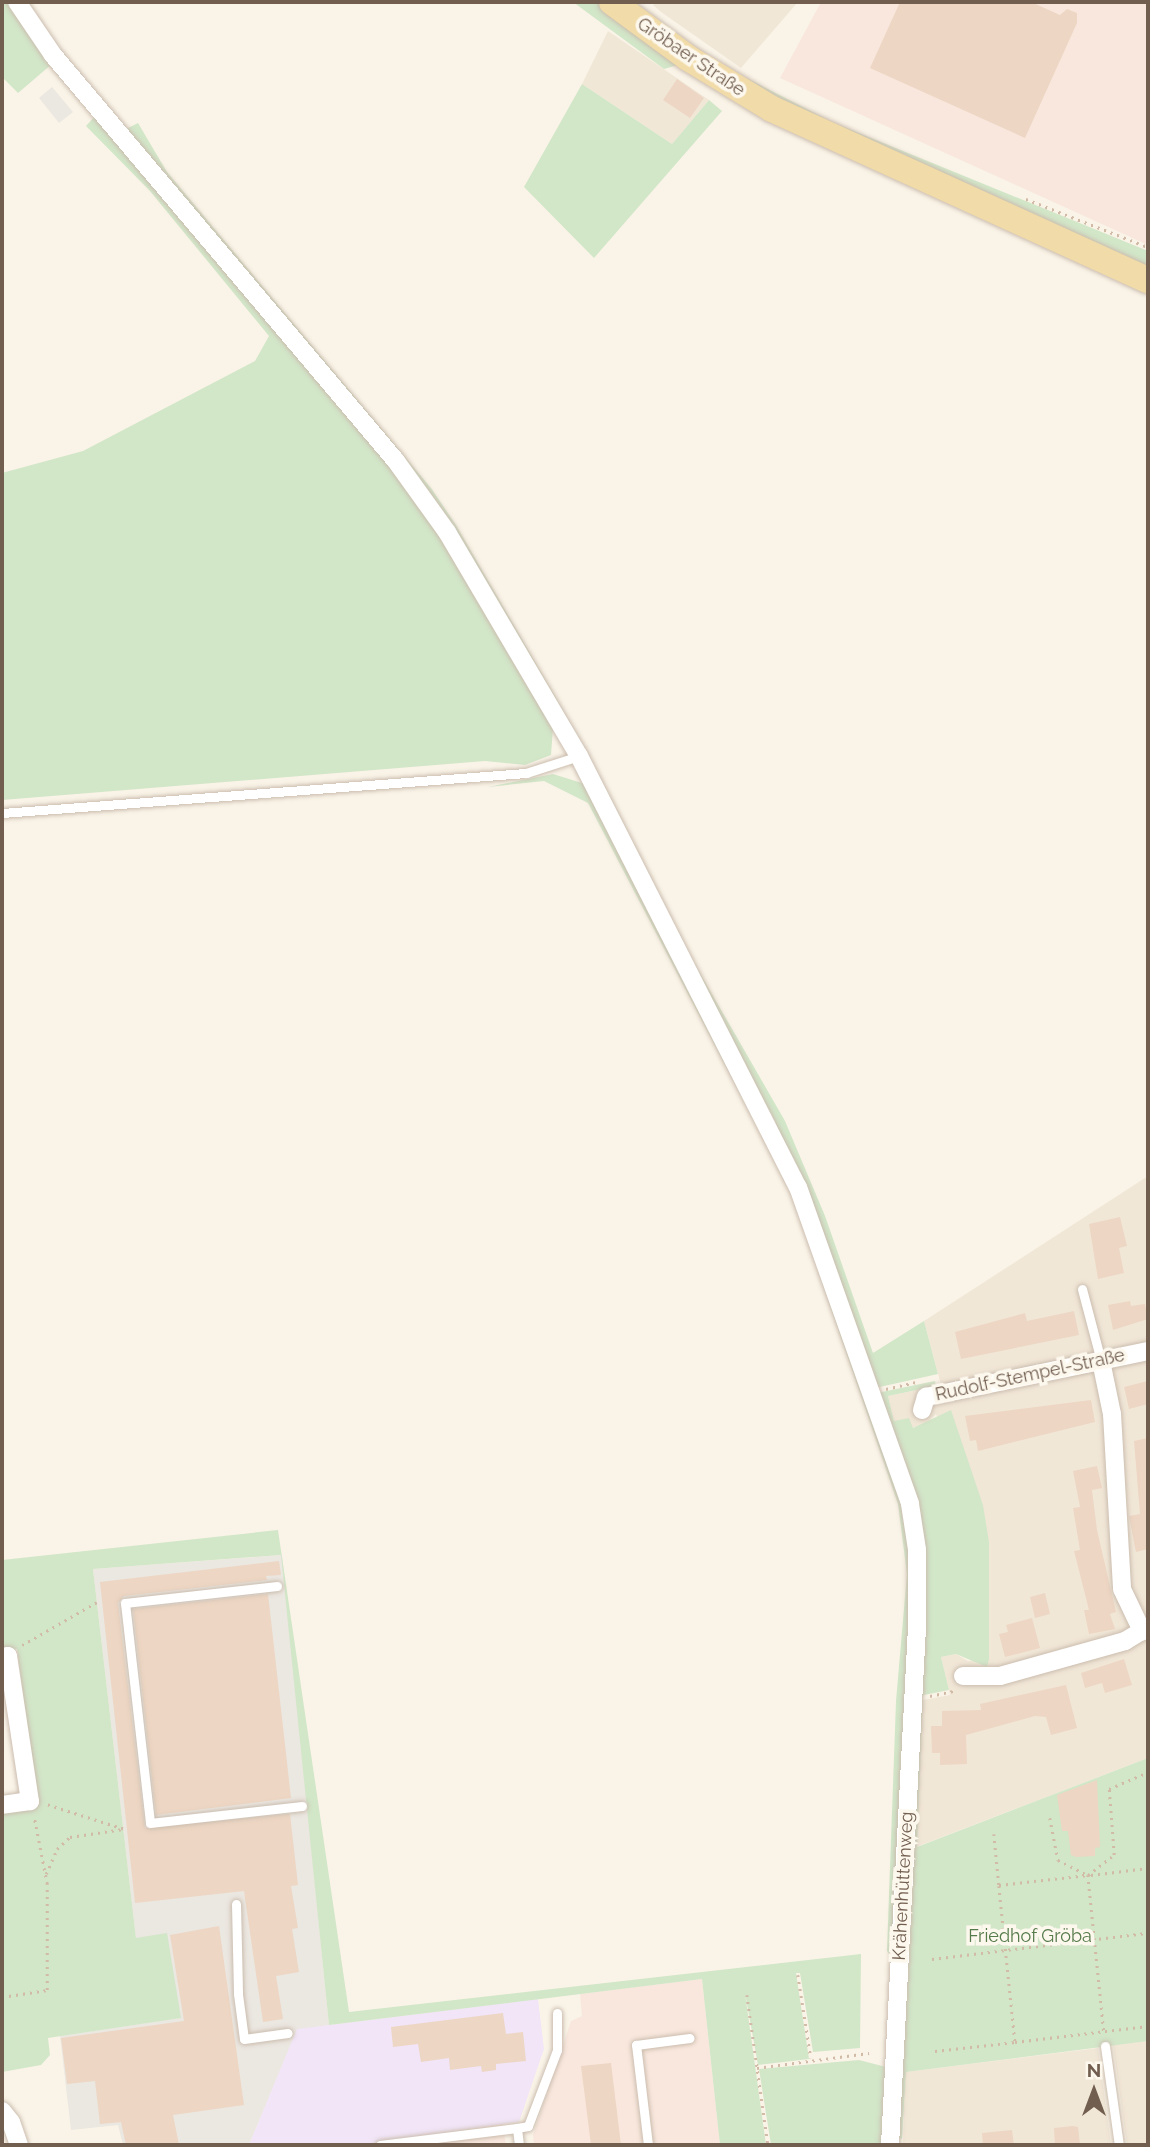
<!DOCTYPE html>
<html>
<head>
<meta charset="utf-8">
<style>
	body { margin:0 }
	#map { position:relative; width:1150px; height:2147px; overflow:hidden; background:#faf4e8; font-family:Raleway,sans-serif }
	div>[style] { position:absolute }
	.residential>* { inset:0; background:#f1e7d7 }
	.commercial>* { inset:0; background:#f9e7dd }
	.industrial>* { inset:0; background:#ebe7e1 }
	.education>* { inset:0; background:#f1e5f7 }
	.green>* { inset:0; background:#d2e6c8 }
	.building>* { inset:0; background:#edd6c3 }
	.path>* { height:2.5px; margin-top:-1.25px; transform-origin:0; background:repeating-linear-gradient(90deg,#d1baa6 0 2px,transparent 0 7px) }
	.roads { filter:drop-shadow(0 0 2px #cbbdaf) drop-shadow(0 0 2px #cbbdaf) }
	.lane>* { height:9px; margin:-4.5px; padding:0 4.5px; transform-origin:4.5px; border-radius:4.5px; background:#fff }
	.street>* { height:18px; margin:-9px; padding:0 9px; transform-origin:9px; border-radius:9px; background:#fff }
	.primary>* { height:26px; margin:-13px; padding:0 13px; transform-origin:13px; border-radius:13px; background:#f1dba8 }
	span { translate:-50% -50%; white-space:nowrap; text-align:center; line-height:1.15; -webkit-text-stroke:7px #fdf8ee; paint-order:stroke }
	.street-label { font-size:18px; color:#715e4f }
	.park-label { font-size:18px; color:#567b4b }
	.frame { position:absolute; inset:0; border:4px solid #715e4f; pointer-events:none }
	.north { position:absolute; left:1059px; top:2056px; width:70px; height:70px; -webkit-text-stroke:5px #fdf8ee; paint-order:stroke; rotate:0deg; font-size:19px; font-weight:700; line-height:28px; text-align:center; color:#715e4f }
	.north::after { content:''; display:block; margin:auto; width:24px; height:32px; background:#715e4f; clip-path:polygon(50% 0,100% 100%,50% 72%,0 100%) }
</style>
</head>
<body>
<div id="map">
	<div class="residential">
		<i style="clip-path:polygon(656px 2px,798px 2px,741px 68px,661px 12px,653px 5px)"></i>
		<i style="clip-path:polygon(608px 31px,709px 100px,672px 144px,582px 84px)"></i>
		<i style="clip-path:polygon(1148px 1176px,1148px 1758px,916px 1847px,923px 1700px,950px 1695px,941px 1657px,956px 1654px,968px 1661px,989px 1659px,989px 1542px,936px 1414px,926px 1424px,912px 1428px,894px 1422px,888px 1396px,941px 1385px,924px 1321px)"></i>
		<i style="clip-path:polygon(1148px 2041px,1148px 2145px,1127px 2145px,1113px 2045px)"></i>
		<i style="clip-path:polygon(1098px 2048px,1111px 2145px,903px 2145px,905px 2072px)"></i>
	</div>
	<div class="commercial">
		<i style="clip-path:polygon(821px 2px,1148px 2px,1148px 245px,780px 78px)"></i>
		<i style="clip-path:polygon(702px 1979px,720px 2145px,534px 2145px,533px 2135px,571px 2021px,582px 2016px,580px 1994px)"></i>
		<i style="clip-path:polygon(503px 2124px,506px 2145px,358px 2145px)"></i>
	</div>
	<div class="industrial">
		<i style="clip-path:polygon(52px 87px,73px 112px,59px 123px,39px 98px)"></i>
		<i style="clip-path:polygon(282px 1555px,329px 2025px,297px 2030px,249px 2145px,123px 2145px,118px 2125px,71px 2130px,60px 2036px,180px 2018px,136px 1938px,93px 1569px)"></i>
	</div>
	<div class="education">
		<i style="clip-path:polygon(538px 1999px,544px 2049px,519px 2122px,358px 2145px,249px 2145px,297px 2029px)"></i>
	</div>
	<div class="green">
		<i style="clip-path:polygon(2px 2px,8px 2px,52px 64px,18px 93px,2px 77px)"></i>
		<i style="clip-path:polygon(573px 2px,599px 2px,678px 65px,664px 69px)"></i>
		<i style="clip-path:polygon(723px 66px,832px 122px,1148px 251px,1148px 270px,809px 120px)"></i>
		<i style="clip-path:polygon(582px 84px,672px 144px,709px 100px,722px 111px,594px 258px,524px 187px)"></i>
		<i style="clip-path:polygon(95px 116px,416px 498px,553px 728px,551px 755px,525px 765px,485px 761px,2px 800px,2px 473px,83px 451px,255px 361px,269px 336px,150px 191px,86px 126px)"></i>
		<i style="clip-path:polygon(138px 123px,167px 172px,431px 488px,456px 525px,587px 752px,693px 961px,785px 1121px,825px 1216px,873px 1353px,924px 1321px,938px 1374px,875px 1388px,775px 1121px,477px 572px,126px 129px)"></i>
		<i style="clip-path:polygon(553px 774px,585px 784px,778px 1154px,903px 1503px,912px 1574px,893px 1959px,887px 1951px,896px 1701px,907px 1574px,898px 1504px,790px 1189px,588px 803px,544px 781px,488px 787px)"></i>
		<i style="clip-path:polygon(935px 1381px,936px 1386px,888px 1396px,894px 1421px,909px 1418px,913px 1428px,951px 1410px,983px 1505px,989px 1542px,989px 1659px,987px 1667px,956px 1654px,941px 1657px,949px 1690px,919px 1696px,924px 1578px,877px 1393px)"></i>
		<i style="clip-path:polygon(278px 1530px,349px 2012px,861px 1954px,860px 2048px,813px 2052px,800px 1973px,796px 1973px,809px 2059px,758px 2065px,745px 1993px,766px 2145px,720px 2145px,702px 1979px,329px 2025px,281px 1555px,93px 1569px,136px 1938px,167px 1933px,181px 2018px,48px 2038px,50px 2055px,41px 2065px,2px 2072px,2px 1809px,38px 1803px,17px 1649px,2px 1650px,2px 1560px)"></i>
		<i style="clip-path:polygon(923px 1700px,917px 1847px,1148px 1758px,1148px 2041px,906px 2072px,902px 2139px,897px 2138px,918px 1702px)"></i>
		<i style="clip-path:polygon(859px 2060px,886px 2067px,883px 2144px,771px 2145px,759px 2069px)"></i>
	</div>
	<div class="building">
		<i style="clip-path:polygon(900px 2px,1031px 2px,1060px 15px,1067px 9px,1077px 13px,1077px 23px,1025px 138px,870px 68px)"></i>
		<i style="clip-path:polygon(677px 79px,704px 98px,690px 118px,663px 100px)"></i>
		<i style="clip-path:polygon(1120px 1217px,1127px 1246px,1119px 1248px,1124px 1273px,1098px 1279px,1089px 1224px)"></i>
		<i style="clip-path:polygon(1130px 1301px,1131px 1306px,1145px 1304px,1148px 1319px,1113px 1330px,1108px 1305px)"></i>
		<i style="clip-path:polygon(1074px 1311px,1079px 1335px,961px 1359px,955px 1332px,1025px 1313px,1027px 1321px)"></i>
		<i style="clip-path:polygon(1148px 1381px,1148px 1404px,1129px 1409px,1124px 1387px)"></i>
		<i style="clip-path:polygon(1091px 1400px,1095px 1422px,978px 1451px,976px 1440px,970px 1441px,965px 1416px)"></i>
		<i style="clip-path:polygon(1148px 1438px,1148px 1549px,1136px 1552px,1129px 1516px,1140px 1514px,1134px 1441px)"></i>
		<i style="clip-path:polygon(1097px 1466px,1102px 1488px,1092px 1490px,1097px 1530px,1116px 1612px,1110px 1614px,1115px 1629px,1089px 1634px,1084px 1610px,1089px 1610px,1074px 1551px,1080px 1550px,1073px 1508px,1080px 1507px,1073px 1471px)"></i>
		<i style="clip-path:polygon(279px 1561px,281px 1575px,266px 1576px,267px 1580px,124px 1596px,118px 1603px,145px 1828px,290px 1814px,298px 1885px,291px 1886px,298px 1928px,292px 1929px,299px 1972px,276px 1976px,283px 2019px,263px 2022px,244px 1891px,135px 1903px,100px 1582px)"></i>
		<i style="clip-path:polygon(1045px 1593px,1050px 1614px,1035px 1618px,1030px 1597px)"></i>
		<i style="clip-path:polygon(268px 1594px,291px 1798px,156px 1815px,133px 1609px)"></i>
		<i style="clip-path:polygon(1032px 1618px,1040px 1648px,1005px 1657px,999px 1634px,1008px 1632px,1006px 1625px)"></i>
		<i style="clip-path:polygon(1124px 1659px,1132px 1685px,1105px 1693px,1102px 1683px,1085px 1688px,1081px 1673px)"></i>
		<i style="clip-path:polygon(1066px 1685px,1077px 1728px,1051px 1735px,1046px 1717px,1035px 1716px,966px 1735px,967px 1764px,940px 1765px,940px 1753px,932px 1753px,931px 1726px,942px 1726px,942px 1711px,981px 1710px,980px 1704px)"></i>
		<i style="clip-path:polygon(1097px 1780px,1100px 1847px,1095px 1848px,1095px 1856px,1076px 1857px,1071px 1855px,1068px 1831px,1062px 1831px,1057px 1795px)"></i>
		<i style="clip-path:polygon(219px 1926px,244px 2105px,173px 2115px,179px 2145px,126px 2145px,121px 2122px,100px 2124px,95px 2081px,67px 2084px,61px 2038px,184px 2021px,170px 1935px)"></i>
		<i style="clip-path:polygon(503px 2013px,506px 2034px,523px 2032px,526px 2061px,496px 2064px,496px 2070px,482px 2072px,481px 2066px,450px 2070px,449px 2058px,421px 2062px,418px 2044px,393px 2047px,391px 2027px)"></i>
		<i style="clip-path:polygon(611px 2063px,621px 2145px,591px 2145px,581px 2066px)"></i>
		<i style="clip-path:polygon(1073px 2126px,1078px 2127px,1080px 2145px,1055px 2145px,1054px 2128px)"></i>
		<i style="clip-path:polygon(1012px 2130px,1014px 2145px,983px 2145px,982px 2133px)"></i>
	</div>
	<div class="path">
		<i style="left:1026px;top:199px;width:131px;rotate:21.5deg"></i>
		<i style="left:886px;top:1389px;width:32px;rotate:-13deg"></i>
		<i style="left:22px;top:1645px;width:86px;rotate:-29.8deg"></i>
		<i style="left:930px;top:1696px;width:25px;rotate:-12deg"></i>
		<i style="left:1050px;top:1818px;width:43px;rotate:79.2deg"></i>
		<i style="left:1058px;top:1860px;width:34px;rotate:27deg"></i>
		<i style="left:1088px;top:1875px;width:33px;rotate:-38deg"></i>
		<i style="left:1114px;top:1855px;width:66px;rotate:-94.3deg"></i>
		<i style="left:1109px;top:1789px;width:43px;rotate:-23.6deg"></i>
		<i style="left:994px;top:1834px;width:51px;rotate:84.4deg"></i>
		<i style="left:999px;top:1885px;width:90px;rotate:-6.4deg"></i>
		<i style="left:1088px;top:1875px;width:158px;rotate:84.2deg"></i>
		<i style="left:46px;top:1874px;width:27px;rotate:-66deg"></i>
		<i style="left:57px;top:1849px;width:18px;rotate:-43deg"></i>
		<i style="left:70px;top:1837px;width:54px;rotate:-8.6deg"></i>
		<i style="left:123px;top:1829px;width:79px;rotate:-162.3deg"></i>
		<i style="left:1091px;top:1875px;width:57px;rotate:-7deg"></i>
		<i style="left:999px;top:1886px;width:157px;rotate:84.1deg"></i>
		<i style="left:1015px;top:2042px;width:134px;rotate:-6.9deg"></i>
		<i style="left:932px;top:1959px;width:218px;rotate:-6.9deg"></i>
		<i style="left:798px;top:1975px;width:84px;rotate:81.1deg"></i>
		<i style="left:747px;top:1995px;width:150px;rotate:82deg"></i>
		<i style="left:2px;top:1997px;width:46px;rotate:-8.8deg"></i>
		<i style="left:47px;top:1990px;width:106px;rotate:-90deg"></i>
		<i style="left:47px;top:1884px;width:68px;rotate:-101deg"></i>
		<i style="left:935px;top:2051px;width:81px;rotate:-6.4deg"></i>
		<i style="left:757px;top:2068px;width:113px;rotate:-7.6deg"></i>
	</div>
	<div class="roads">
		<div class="lane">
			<i style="left:2px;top:813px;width:526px;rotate:-4.37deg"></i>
			<i style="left:526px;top:773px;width:56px;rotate:-17.8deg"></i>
			<i style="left:1082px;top:1289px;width:74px;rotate:75.2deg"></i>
			<i style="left:277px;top:1586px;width:153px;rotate:173.6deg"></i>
			<i style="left:125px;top:1603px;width:221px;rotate:83.5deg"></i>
			<i style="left:150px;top:1823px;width:153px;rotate:-6.4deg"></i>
			<i style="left:236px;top:1904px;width:90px;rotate:88.7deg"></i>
			<i style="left:238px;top:1994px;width:45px;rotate:82.4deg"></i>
			<i style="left:244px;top:2039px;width:44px;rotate:-7.8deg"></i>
			<i style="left:1105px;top:2046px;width:100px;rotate:82deg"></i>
			<i style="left:380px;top:2145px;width:138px;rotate:-7.1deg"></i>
			<i style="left:519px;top:2145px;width:17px;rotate:-97deg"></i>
			<i style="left:517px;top:2128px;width:11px;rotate:-10deg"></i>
			<i style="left:528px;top:2126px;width:81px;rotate:-69.1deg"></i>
			<i style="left:557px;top:2050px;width:37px;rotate:-90deg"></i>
			<i style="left:648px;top:2145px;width:101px;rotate:-96.8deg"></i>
			<i style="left:636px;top:2045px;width:54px;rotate:-7.4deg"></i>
		</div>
		<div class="street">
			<i style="left:17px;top:2px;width:64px;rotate:55.8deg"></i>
			<i style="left:53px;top:55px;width:531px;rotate:49.81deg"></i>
			<i style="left:396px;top:461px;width:87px;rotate:54.3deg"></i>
			<i style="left:447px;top:532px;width:260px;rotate:59.5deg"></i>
			<i style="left:579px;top:756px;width:483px;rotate:63.1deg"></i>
			<i style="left:798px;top:1187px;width:336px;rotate:70.5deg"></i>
			<i style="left:910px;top:1504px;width:47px;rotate:81.3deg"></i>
			<i style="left:917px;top:1550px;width:77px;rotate:90deg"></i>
			<i style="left:917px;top:1627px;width:519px;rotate:92.98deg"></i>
			<i style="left:1101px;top:1361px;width:54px;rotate:78.3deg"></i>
			<i style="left:1112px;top:1414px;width:175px;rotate:86.7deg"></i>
			<i style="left:1122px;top:1589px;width:47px;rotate:64.5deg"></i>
			<i style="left:922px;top:1410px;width:14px;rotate:-73deg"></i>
			<i style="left:926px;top:1397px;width:227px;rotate:-11.7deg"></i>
			<i style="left:2px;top:1657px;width:6px;rotate:-9deg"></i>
			<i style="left:8px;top:1656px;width:147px;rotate:81.4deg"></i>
			<i style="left:30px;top:1801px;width:28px;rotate:172deg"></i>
			<i style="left:963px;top:1676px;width:37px"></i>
			<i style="left:1000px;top:1676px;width:130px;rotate:-15.6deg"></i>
			<i style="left:1125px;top:1641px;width:27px;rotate:-31deg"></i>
			<i style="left:2px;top:2111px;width:14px;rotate:51deg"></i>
			<i style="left:11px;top:2122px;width:24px;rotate:71deg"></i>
		</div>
		<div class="primary">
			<i style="left:612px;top:2px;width:94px;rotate:36.4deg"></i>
			<i style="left:688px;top:58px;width:98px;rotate:31.3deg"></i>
			<i style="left:772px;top:109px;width:413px;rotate:24.5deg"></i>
		</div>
	</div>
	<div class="street-label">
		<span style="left:691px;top:57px;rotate:34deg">Gröbaer Straße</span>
		<span style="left:1030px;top:1375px;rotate:-12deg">Rudolf-Stempel-Straße</span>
		<span style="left:903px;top:1886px;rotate:-87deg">Krähenhüttenweg</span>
	</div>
	<div class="park-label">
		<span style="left:1030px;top:1936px">Friedhof Gröba</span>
	</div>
	<div class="frame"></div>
	<div class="north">N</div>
</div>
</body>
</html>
